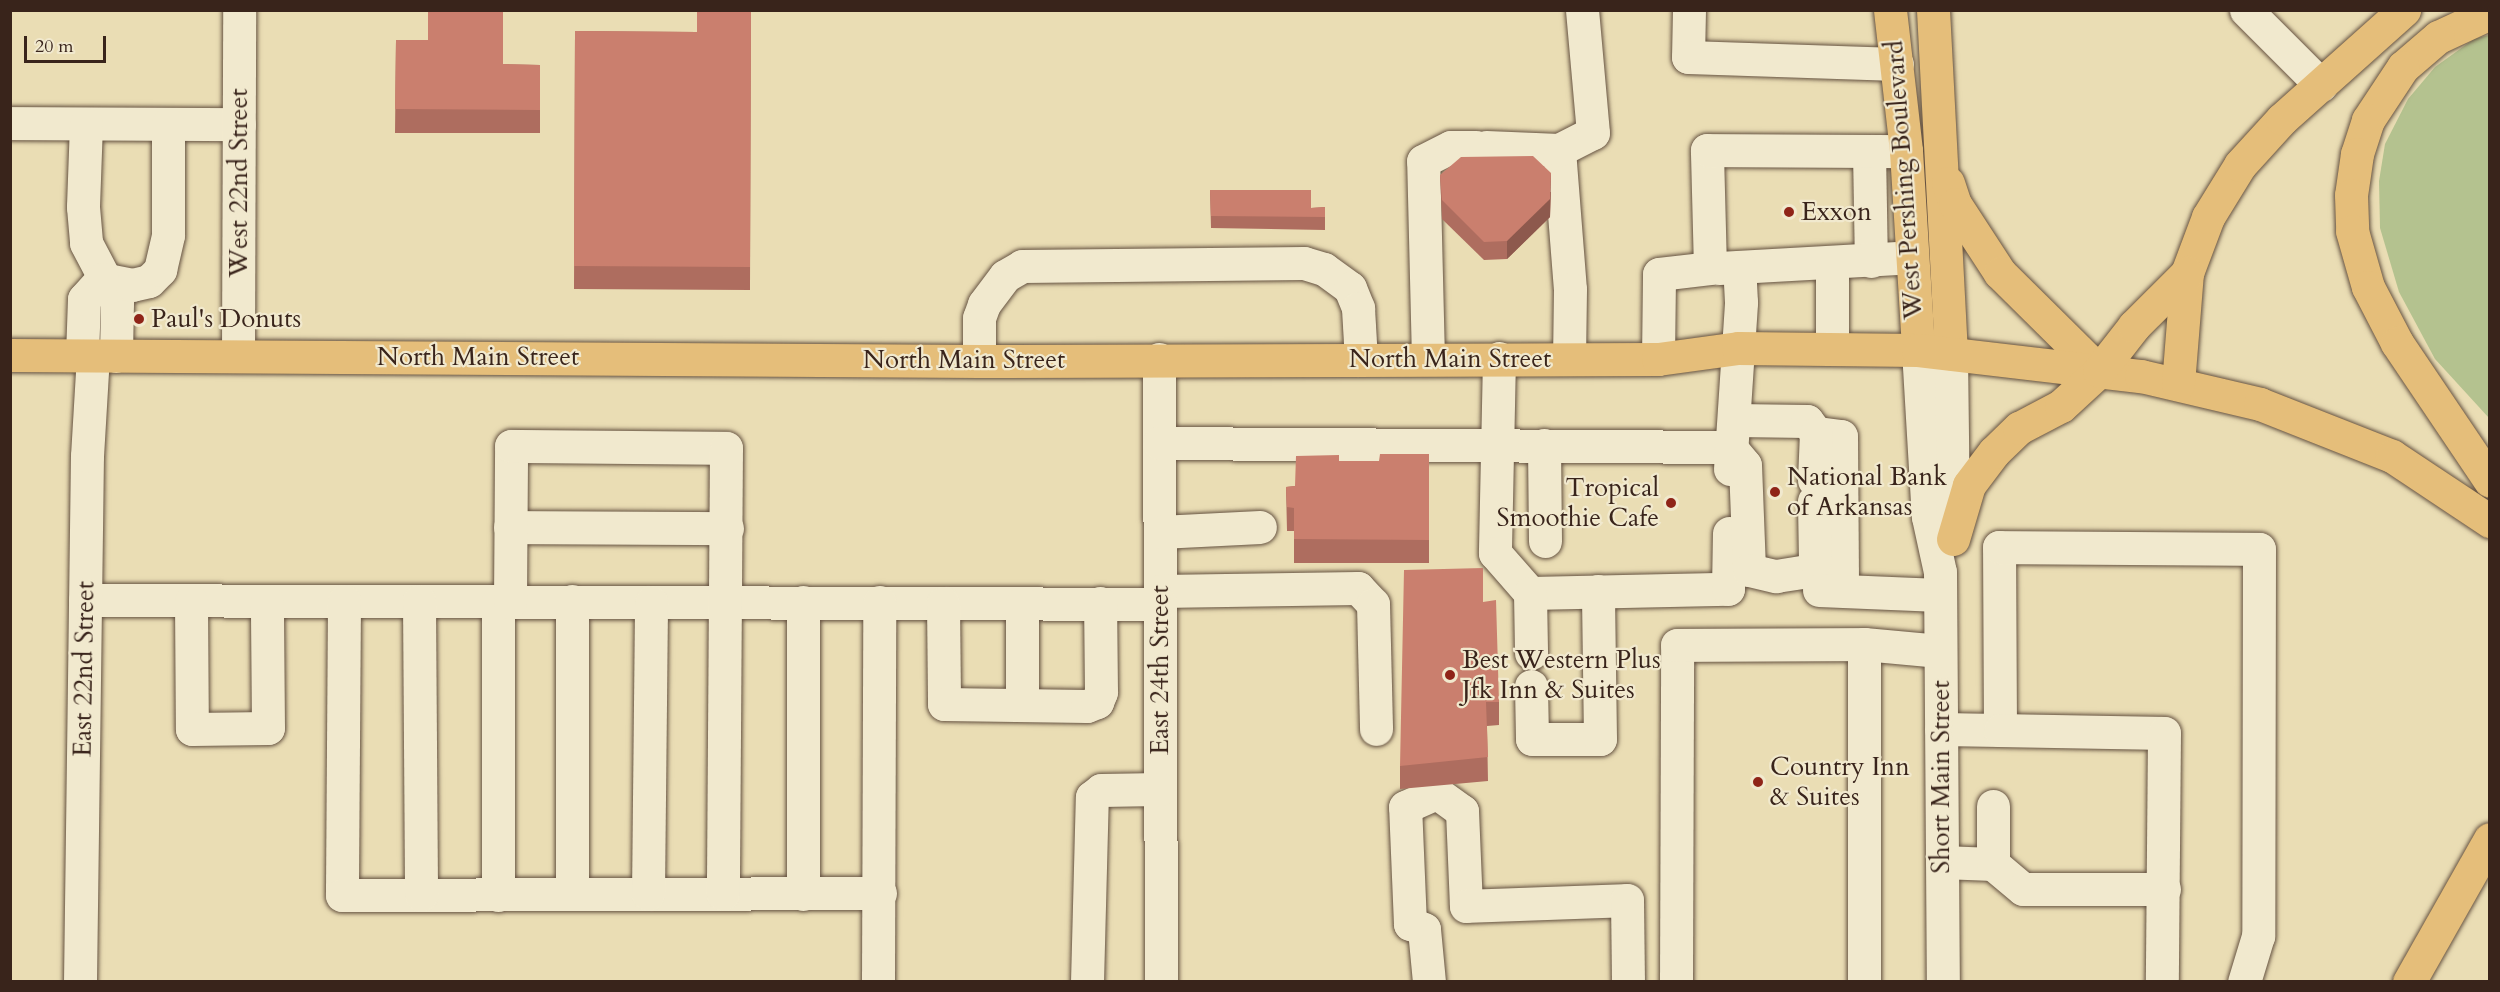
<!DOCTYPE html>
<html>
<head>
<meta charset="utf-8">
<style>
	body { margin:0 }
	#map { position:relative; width:2500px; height:992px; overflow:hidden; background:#eaddb4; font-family:Cardo,serif }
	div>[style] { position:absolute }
	.green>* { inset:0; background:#b4c28f }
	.roads { filter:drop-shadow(0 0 2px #655241) drop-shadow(0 0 2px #655241) }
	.minor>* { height:33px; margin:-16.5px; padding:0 16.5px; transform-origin:16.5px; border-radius:16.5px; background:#f1e9ce }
	.major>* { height:33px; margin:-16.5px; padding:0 16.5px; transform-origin:16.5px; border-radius:16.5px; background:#e5be7a }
	.highway>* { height:33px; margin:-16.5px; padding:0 16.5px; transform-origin:16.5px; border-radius:16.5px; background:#e5be7a }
	.wall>* { inset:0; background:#ae6d5f }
	.shaded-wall>* { inset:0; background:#8d594d }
	.building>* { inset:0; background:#ca7f6e }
	.dots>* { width:16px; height:16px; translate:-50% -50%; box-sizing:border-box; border:3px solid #f1e9ce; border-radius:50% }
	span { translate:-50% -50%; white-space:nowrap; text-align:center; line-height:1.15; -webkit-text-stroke:4.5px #f1e9ce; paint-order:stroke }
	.street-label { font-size:26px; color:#39241b }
	.poi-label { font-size:26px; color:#39241b }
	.left { translate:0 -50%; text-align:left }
	.right { translate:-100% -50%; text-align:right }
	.frame { position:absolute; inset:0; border:12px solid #39241b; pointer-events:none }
	.scale { position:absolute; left:24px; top:36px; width:82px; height:27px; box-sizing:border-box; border:3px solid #39241b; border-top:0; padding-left:8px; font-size:18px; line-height:21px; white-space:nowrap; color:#39241b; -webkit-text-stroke:4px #f1e9ce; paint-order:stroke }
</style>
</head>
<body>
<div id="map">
	<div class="green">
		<i style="clip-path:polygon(2489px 35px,2490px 35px,2489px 418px,2435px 359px,2399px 292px,2380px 228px,2379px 181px,2385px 144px,2408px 99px,2435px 67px,2474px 39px)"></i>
	</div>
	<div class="roads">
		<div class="minor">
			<i style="left:1689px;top:10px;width:47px;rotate:91.2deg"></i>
			<i style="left:1688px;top:57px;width:209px;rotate:1.9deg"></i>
			<i style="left:2246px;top:10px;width:106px;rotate:45deg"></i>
			<i style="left:10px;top:123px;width:229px;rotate:0.3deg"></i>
			<i style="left:86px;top:124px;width:83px;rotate:92.1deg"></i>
			<i style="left:83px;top:207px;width:36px;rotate:85deg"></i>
			<i style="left:86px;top:243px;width:67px;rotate:62.3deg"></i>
			<i style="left:117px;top:302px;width:54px;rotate:91.1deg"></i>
			<i style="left:1486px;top:147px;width:73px;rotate:2.4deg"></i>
			<i style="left:1559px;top:150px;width:139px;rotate:85.5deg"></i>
			<i style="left:1570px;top:289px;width:69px;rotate:90.8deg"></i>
			<i style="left:1559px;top:150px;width:38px;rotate:-27deg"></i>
			<i style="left:1593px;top:133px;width:123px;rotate:-95.1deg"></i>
			<i style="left:1869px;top:151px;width:110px;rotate:89deg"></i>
			<i style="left:1718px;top:268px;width:194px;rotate:-3.2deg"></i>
			<i style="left:102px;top:279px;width:31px;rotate:11deg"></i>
			<i style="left:132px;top:285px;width:17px;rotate:-13deg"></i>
			<i style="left:149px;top:281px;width:16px;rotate:-45deg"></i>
			<i style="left:160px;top:270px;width:36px;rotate:-77deg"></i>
			<i style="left:168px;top:235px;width:111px;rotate:-90deg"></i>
			<i style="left:1832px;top:348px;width:85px;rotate:-90deg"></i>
			<i style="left:1918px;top:350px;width:167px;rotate:86.6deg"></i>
			<i style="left:1928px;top:517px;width:56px;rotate:77.7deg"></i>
			<i style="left:1940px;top:572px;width:410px;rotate:89.6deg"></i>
			<i style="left:1951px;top:354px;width:174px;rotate:89.3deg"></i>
			<i style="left:238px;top:355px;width:345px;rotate:-89.8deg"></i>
			<i style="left:82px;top:356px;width:57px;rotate:-88deg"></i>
			<i style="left:84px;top:299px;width:27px;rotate:-48deg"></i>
			<i style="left:1499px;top:358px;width:195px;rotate:91.2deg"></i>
			<i style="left:1495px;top:553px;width:53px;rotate:48.8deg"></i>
			<i style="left:1530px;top:593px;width:198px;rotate:-1.2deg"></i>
			<i style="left:1728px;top:589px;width:56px;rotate:-89deg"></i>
			<i style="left:1159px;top:359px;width:623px;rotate:89.82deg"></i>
			<i style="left:1428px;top:359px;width:198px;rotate:-91.4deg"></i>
			<i style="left:1423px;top:161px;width:31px;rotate:-27deg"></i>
			<i style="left:1451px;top:147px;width:25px"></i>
			<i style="left:1658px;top:359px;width:85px;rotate:-89.3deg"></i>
			<i style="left:1659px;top:274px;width:51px;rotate:-6.7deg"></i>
			<i style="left:1710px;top:268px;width:118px;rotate:-91.5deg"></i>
			<i style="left:1707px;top:150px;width:199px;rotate:0.3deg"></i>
			<i style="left:979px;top:361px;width:43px;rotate:-90deg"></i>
			<i style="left:979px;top:318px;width:15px;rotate:-70deg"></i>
			<i style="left:984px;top:304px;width:35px;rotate:-53deg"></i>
			<i style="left:1005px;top:276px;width:20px;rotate:-30deg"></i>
			<i style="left:1022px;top:266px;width:282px;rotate:-0.6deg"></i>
			<i style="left:1304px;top:263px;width:21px;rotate:17deg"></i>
			<i style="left:1324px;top:269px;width:32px;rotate:36deg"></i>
			<i style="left:1350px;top:288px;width:22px;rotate:68deg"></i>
			<i style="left:1358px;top:308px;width:52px;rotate:86.7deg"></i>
			<i style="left:1735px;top:420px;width:72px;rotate:0.8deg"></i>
			<i style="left:1807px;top:421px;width:15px;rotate:53deg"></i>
			<i style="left:1816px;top:433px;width:25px;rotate:7deg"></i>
			<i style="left:1841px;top:436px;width:154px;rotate:89.6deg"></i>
			<i style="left:1159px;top:443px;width:571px;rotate:0.4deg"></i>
			<i style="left:1730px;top:447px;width:23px;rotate:50deg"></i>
			<i style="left:1745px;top:465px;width:105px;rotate:87.8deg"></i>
			<i style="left:1749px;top:570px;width:28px;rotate:13deg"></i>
			<i style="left:1776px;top:576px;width:33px;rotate:-9deg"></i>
			<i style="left:1809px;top:571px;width:13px;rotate:-61deg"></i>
			<i style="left:1815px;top:560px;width:59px;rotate:-91deg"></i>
			<i style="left:1544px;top:445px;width:96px;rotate:89.4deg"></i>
			<i style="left:1730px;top:469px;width:167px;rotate:-86.2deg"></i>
			<i style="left:1741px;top:302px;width:35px;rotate:-93deg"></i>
			<i style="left:1814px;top:480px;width:47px;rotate:-87.6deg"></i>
			<i style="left:510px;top:527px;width:217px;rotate:0.3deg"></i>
			<i style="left:1160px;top:532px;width:100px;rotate:-2.9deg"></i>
			<i style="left:1819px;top:590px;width:120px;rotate:2.4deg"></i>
			<i style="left:1160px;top:591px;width:198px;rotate:-0.9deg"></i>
			<i style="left:1358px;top:588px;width:22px;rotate:47deg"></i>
			<i style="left:1373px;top:604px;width:125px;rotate:88.6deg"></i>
			<i style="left:1530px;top:593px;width:60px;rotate:89deg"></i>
			<i style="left:85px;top:600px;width:1075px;rotate:0.21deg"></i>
			<i style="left:191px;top:601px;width:128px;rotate:89.6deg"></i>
			<i style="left:192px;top:729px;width:76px;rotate:-0.8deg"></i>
			<i style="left:268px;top:728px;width:127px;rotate:-90.5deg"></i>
			<i style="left:344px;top:601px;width:294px;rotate:90.4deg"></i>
			<i style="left:342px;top:895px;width:538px;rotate:-0.21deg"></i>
			<i style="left:419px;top:601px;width:294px;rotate:89.6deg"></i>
			<i style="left:498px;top:601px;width:294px;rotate:90deg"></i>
			<i style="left:572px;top:601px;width:293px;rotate:90deg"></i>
			<i style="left:510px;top:602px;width:156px;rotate:-89.6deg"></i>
			<i style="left:511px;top:446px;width:215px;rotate:0.5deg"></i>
			<i style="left:726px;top:448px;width:446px;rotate:90.4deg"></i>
			<i style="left:803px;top:602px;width:292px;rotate:90deg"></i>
			<i style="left:943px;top:603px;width:101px;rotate:89.4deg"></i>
			<i style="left:944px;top:704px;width:143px;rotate:0.8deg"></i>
			<i style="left:1087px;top:706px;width:11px;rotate:-22deg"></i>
			<i style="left:1097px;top:702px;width:11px;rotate:-68deg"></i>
			<i style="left:1101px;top:692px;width:89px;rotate:-90.6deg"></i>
			<i style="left:1864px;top:644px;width:76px;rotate:5.3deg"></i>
			<i style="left:1531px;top:686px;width:53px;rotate:88.9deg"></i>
			<i style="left:1532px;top:739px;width:68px"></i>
			<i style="left:1600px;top:739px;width:148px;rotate:-90.8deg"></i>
			<i style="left:1022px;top:705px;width:102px;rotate:-90deg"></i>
			<i style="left:1941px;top:729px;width:59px;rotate:1deg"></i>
			<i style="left:2000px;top:730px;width:183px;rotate:-90.3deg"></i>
			<i style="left:1999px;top:547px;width:260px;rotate:0.4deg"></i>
			<i style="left:2259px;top:549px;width:387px;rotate:90.1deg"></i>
			<i style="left:2258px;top:936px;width:48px;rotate:106.9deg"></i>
			<i style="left:2000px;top:730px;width:164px;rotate:1deg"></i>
			<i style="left:2164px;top:733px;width:249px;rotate:90.5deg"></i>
			<i style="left:1942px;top:862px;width:51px;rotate:2.2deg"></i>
			<i style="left:1993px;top:864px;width:58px;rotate:-90deg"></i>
			<i style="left:1993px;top:864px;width:39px;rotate:40deg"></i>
			<i style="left:2023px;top:889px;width:141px"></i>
			<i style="left:648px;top:894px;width:292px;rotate:-89.4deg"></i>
			<i style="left:80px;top:982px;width:526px;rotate:-89.24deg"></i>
			<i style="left:87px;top:456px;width:100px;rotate:-86.6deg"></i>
			<i style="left:878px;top:982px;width:380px;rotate:-89.8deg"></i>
			<i style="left:1087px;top:982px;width:185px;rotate:-88.5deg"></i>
			<i style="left:1092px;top:797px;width:11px;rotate:-38deg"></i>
			<i style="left:1101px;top:790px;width:59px;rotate:-1deg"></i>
			<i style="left:1429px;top:982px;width:53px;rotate:-95.4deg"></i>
			<i style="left:1424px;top:929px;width:15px;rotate:-160deg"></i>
			<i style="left:1410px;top:924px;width:117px;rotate:-92.4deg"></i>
			<i style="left:1405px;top:807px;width:35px;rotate:-24deg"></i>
			<i style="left:1437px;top:793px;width:31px;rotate:36deg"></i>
			<i style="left:1462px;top:811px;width:95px;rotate:87.6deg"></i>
			<i style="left:1466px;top:906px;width:161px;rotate:-2.1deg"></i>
			<i style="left:1627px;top:900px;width:82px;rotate:89.3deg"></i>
			<i style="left:1676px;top:982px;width:337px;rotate:-89.8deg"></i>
			<i style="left:1677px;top:645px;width:187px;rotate:-0.3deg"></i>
			<i style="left:1864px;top:644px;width:338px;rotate:90deg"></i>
		</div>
		<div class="major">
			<i style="left:1890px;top:10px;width:142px;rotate:83.5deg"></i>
			<i style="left:1906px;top:151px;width:199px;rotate:86.5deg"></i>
			<i style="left:1933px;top:10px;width:344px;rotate:87deg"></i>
			<i style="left:1948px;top:183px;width:22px;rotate:72deg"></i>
			<i style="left:1955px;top:204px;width:82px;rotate:56.9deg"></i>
			<i style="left:2000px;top:273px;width:139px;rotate:44.7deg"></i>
			<i style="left:10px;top:355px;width:969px;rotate:0.35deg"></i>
			<i style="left:979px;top:361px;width:679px;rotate:-0.17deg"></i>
			<i style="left:1658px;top:359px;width:81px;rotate:-7.8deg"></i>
			<i style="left:1738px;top:348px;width:180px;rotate:0.6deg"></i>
			<i style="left:1918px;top:350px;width:225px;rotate:6.7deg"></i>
			<i style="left:2141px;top:376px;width:122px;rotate:13.2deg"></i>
			<i style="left:2260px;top:404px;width:142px;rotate:21.5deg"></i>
			<i style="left:2392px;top:456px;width:118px;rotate:33.6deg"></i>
			<i style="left:2178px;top:384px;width:111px;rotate:-85.4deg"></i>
			<i style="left:2187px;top:273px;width:60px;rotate:-69.4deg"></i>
			<i style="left:2208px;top:217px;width:61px;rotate:-58.4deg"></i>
			<i style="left:2240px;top:165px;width:62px;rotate:-47.6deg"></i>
			<i style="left:2282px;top:119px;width:164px;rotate:-41.8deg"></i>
			<i style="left:1953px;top:539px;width:56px;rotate:-73.5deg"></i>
			<i style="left:1969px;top:485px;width:41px;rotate:-52.9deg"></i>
			<i style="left:1994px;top:452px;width:35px;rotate:-44deg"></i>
			<i style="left:2019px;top:428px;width:47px;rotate:-27.6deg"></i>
			<i style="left:2061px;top:406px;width:52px;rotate:-42.6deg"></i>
			<i style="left:2099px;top:371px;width:57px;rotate:-52.1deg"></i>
			<i style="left:2134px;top:326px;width:75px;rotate:-45deg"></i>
		</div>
		<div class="highway">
			<i style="left:2490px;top:13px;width:57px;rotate:155.2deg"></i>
			<i style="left:2438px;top:37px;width:46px;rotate:139.4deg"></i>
			<i style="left:2403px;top:67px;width:64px;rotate:123.4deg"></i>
			<i style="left:2368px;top:120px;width:36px;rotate:108deg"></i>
			<i style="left:2357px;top:154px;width:41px;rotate:98.3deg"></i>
			<i style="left:2351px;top:195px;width:36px;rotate:88deg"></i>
			<i style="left:2352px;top:231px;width:58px;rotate:74.1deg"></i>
			<i style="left:2368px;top:287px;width:63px;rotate:62.6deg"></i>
			<i style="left:2397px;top:343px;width:166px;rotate:56deg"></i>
			<i style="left:2409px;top:982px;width:164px;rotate:-60.5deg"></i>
		</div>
	</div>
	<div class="wall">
		<i style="clip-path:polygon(587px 10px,751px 10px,750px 290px,574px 289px,575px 31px,697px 32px,697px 11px)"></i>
		<i style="clip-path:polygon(396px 40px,428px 40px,503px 64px,540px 65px,540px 133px,395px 133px)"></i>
		<i style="clip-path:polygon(1440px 175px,1551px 192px,1550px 217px,1507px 259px,1484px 260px,1442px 219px)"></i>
		<i style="clip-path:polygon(1210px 190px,1311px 208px,1325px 207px,1325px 230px,1211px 228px)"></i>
		<i style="clip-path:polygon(1429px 454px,1429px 563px,1294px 563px,1294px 531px,1287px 531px,1286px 487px,1295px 486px,1339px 461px,1379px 461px)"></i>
		<i style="clip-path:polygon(1483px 602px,1499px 702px,1499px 725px,1487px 726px,1488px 781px,1400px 789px,1400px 766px)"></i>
	</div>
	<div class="shaded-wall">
		<i style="clip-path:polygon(1551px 173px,1550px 217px,1507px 259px,1507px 241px)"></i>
	</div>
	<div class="building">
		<i style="clip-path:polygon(428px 10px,503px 10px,503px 64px,540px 65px,540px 110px,395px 109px,396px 40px,428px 40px)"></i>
		<i style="clip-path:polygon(697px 10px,751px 10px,750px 267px,574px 266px,575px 31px,697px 32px)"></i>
		<i style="clip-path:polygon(1533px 156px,1551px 173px,1550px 199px,1507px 241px,1484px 242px,1442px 200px,1440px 175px,1461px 157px)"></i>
		<i style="clip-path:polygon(1210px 190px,1311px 190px,1311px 208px,1325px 207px,1325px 217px,1211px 216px)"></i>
		<i style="clip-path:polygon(1380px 454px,1429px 454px,1429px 540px,1294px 539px,1294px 508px,1287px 507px,1286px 487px,1295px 486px,1296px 456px,1339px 455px,1339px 461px,1379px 461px)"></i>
		<i style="clip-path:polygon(1483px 568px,1483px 602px,1496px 600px,1499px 702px,1486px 702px,1488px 757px,1400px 766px,1404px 570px)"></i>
	</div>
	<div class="dots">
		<i style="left:1789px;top:212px;background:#8f2418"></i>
		<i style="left:139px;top:319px;background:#8f2418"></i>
		<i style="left:1775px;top:492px;background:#8f2418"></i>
		<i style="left:1671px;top:503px;background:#8f2418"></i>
		<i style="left:1450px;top:675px;background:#8f2418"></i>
		<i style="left:1758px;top:782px;background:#8f2418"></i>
	</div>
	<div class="street-label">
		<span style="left:1904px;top:180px;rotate:-94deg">West Pershing Boulevard</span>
		<span style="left:239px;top:183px;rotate:-90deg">West 22nd Street</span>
		<span style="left:478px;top:357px">North Main Street</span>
		<span style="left:1450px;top:359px">North Main Street</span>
		<span style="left:964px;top:360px">North Main Street</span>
		<span style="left:84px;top:669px;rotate:-89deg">East 22nd Street</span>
		<span style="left:1160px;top:670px;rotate:-90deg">East 24th Street</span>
		<span style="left:1941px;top:777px;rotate:-90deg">Short Main Street</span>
	</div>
	<div class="poi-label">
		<span class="left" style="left:1801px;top:212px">Exxon</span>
		<span class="left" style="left:151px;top:319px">Paul's Donuts</span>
		<span class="left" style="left:1787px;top:492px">National Bank<br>of Arkansas</span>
		<span class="right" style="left:1659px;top:503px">Tropical<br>Smoothie Cafe</span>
		<span class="left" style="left:1462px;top:675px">Best Western Plus<br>Jfk Inn &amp; Suites</span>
		<span class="left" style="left:1770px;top:782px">Country Inn<br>&amp; Suites</span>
	</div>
	<div class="frame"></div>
	<div class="scale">20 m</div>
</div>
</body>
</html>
